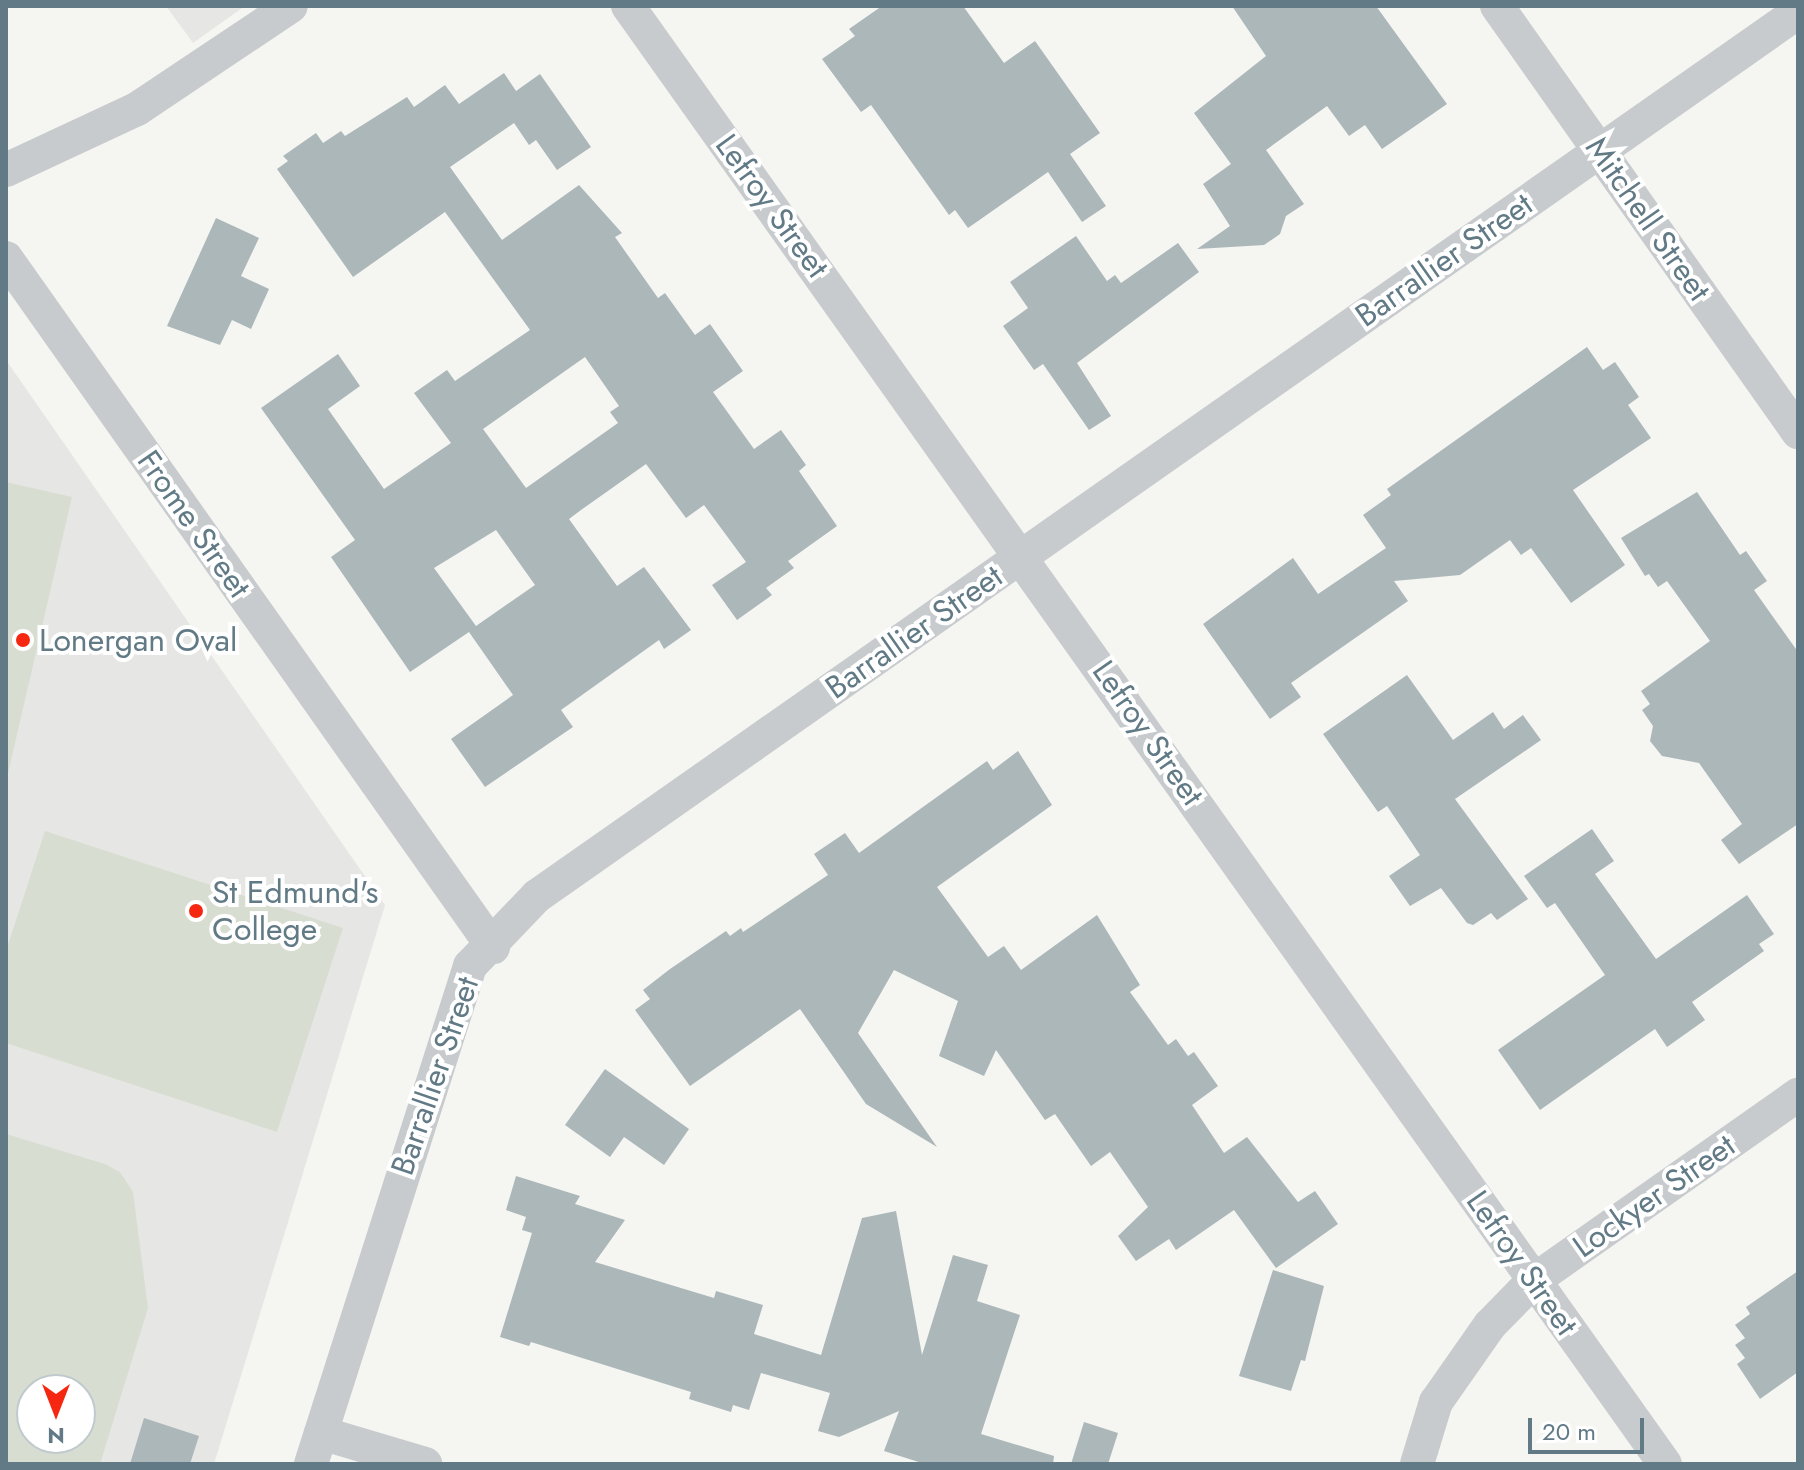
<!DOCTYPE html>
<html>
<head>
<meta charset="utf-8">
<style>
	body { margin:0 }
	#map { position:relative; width:1804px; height:1470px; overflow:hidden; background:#f5f5f1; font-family:Jost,sans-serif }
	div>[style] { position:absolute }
	.built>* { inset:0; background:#e6e6e4 }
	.green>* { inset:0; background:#d7ded1 }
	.building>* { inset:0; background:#acb7ba }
	.street>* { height:34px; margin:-17px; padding:0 17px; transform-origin:17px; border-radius:17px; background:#c7cbcd }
	.dots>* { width:22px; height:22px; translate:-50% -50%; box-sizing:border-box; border:4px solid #fff; border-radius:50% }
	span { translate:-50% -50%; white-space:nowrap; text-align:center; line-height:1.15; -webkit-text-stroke:8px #fff; paint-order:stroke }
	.street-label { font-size:32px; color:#617a85 }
	.poi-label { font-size:32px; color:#617a85 }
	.left { translate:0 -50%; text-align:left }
	.frame { position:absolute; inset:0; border:8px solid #617a85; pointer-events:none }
	.north { position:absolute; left:16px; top:1374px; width:80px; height:80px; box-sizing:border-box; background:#fff; border:2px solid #c0cace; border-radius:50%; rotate:180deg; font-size:22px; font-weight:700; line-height:32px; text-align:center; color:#617a85 }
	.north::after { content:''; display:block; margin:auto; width:28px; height:36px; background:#f62711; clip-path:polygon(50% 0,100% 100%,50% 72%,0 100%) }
	.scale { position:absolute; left:1528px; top:1418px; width:116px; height:36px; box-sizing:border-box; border:4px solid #617a85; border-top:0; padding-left:10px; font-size:24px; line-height:28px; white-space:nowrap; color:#617a85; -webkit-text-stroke:6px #fff; paint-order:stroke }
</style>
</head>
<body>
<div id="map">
	<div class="built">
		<i style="clip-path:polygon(166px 6px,245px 6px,193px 43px)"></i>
		<i style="clip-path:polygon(evenodd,6px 360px,385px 905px,214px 1464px,6px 1464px,6px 360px,32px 1390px,80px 1390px,80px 1438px,32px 1438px,32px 1390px)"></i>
	</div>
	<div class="green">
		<i style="clip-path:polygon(6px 482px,72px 497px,6px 782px)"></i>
		<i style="clip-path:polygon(45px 831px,343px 928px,277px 1132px,6px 1043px,6px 951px)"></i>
		<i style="clip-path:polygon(evenodd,6px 1134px,105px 1164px,120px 1172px,133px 1192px,148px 1308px,100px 1464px,6px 1464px,6px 1134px,32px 1390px,80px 1390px,80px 1438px,32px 1438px,32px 1390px)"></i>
	</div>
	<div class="building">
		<i style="clip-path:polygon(882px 6px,963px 6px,1004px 63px,1035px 41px,1100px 133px,1070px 154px,1106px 206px,1082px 222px,1048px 172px,968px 228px,955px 210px,949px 215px,871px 105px,861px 112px,822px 59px,855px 36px,849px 29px)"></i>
		<i style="clip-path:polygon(1232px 6px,1376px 6px,1447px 104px,1382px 149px,1365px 125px,1349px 136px,1327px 106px,1266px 150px,1304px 204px,1286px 216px,1280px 234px,1264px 245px,1197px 249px,1230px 226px,1203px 184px,1231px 164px,1194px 113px,1266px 56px)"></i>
		<i style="clip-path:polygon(evenodd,504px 73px,516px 91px,540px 74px,591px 147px,557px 170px,536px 140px,529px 145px,514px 123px,450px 167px,502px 240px,579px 185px,622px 233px,615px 237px,658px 298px,665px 293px,695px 335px,710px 324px,743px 371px,713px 392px,754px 449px,781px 430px,806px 465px,799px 471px,837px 526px,788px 561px,794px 568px,766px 588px,772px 595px,737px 620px,712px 585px,746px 562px,704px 505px,686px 518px,646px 464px,581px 510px,569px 519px,617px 586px,644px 567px,691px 630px,664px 649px,659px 640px,561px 710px,573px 727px,485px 787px,451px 739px,513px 695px,469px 632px,410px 672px,331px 557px,355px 540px,261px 408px,338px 354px,360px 386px,328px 409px,384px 489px,451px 443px,414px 393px,447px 370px,455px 381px,530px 330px,445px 212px,353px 277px,277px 169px,288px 161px,283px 156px,316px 133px,323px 143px,341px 131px,345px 136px,407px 97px,414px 107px,445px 85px,459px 104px,504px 73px,585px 357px,619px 406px,610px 412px,618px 423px,526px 488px,483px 429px,585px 357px,504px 73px,496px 530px,535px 585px,476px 626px,434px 568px,496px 530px)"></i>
		<i style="clip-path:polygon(216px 218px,259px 238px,241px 276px,269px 289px,251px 329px,232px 320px,220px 345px,167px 326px)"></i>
		<i style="clip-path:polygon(1076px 236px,1107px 281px,1115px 275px,1121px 283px,1178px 243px,1199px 272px,1077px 363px,1111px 416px,1089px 430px,1043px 364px,1034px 370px,1003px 326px,1028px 308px,1010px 282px)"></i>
		<i style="clip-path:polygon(1587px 347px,1603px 370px,1615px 362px,1639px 397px,1628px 405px,1651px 438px,1573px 490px,1625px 565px,1571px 603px,1531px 548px,1521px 555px,1510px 540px,1460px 575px,1394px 581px,1408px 601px,1291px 683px,1301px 697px,1270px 719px,1203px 624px,1293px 558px,1318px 594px,1386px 548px,1363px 515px,1391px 495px,1387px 489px)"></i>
		<i style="clip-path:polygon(1697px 492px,1740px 555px,1746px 551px,1767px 581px,1754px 590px,1798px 652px,1798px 824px,1739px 864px,1721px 840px,1742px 824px,1699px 763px,1662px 756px,1650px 741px,1653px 726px,1642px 710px,1650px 704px,1641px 691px,1710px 641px,1667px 581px,1658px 587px,1649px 574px,1645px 576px,1621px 538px)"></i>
		<i style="clip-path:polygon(1407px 675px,1453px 740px,1493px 712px,1504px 729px,1523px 715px,1541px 740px,1455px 799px,1528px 899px,1497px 920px,1491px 913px,1473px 925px,1467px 923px,1441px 888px,1410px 906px,1389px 876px,1420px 855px,1387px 806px,1378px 812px,1323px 734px)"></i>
		<i style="clip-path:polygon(1018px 751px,1052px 805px,937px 887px,988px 957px,1004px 946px,1021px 970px,1097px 915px,1140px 985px,1130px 992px,1168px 1045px,1176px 1039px,1188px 1056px,1194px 1052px,1218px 1086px,1192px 1105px,1224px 1153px,1247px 1137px,1298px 1202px,1315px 1191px,1338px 1224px,1276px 1268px,1234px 1210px,1176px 1250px,1169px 1239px,1136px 1261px,1118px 1236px,1148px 1207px,1110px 1152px,1091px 1166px,1055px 1114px,1045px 1120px,996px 1050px,984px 1076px,939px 1056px,958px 1001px,894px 970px,858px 1033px,937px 1147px,866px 1104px,800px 1009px,690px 1086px,635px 1010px,650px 999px,643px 990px,670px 969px,726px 931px,730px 936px,741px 928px,743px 932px,828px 875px,814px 854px,845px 833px,859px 853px,987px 761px,993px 770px)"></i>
		<i style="clip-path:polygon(1592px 829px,1614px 861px,1595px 874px,1656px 959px,1747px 895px,1774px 934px,1759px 944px,1764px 951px,1692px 1002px,1705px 1020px,1667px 1047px,1655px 1029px,1540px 1110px,1498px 1050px,1605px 975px,1555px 903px,1547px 908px,1524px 876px)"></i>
		<i style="clip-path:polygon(605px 1069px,689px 1129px,664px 1165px,624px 1137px,610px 1157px,565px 1125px)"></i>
		<i style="clip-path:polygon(516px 1176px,580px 1196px,575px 1204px,625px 1220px,595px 1262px,714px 1298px,716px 1291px,763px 1305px,754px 1334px,821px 1355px,862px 1218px,896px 1211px,922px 1355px,953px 1255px,988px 1265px,977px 1301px,1020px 1315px,981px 1434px,1054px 1456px,1053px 1464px,925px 1464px,884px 1451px,899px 1411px,839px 1437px,818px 1431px,830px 1393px,761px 1373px,749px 1410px,733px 1405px,731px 1412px,689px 1399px,691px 1392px,531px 1342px,529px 1346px,500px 1337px,532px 1233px,522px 1230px,526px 1217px,506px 1210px)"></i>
		<i style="clip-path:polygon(1273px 1270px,1324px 1286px,1305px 1361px,1301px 1360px,1291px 1391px,1239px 1376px)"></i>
		<i style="clip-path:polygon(1798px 1271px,1798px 1372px,1760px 1399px,1737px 1364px,1745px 1358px,1735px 1345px,1745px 1338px,1735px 1325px,1750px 1314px,1746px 1307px)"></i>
		<i style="clip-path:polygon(144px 1418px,199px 1436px,190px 1464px,130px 1464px)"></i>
		<i style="clip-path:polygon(1084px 1422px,1118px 1433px,1108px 1464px,1071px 1464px)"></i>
	</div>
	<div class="street">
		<i style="left:628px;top:6px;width:1789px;rotate:54.58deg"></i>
		<i style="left:1497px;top:6px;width:522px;rotate:54.76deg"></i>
		<i style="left:6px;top:170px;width:145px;rotate:-25deg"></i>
		<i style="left:137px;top:109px;width:185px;rotate:-33.8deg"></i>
		<i style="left:6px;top:258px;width:844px;rotate:54.75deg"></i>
		<i style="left:321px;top:1433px;width:109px;rotate:16.6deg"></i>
		<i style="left:311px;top:1464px;width:523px;rotate:-72.29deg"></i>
		<i style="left:470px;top:966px;width:97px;rotate:-46.3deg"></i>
		<i style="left:537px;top:896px;width:1540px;rotate:-35.03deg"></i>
		<i style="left:1417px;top:1464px;width:65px;rotate:-73deg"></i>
		<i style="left:1436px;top:1402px;width:94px;rotate:-55deg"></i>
		<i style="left:1490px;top:1325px;width:62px;rotate:-45.7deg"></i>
		<i style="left:1533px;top:1281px;width:324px;rotate:-35.1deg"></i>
	</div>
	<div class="dots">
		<i style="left:23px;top:640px;background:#f62711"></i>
		<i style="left:196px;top:911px;background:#f62711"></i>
	</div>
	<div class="street-label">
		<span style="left:772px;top:206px;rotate:54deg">Lefroy Street</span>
		<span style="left:1648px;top:219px;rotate:55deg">Mitchell Street</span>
		<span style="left:1444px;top:260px;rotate:-35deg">Barrallier Street</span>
		<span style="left:194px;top:524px;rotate:55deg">Frome Street</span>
		<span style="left:914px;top:632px;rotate:-35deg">Barrallier Street</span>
		<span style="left:1148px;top:733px;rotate:55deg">Lefroy Street</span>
		<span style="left:435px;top:1076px;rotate:-71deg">Barrallier Street</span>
		<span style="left:1654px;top:1196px;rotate:-35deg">Lockyer Street</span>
		<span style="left:1522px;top:1263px;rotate:55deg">Lefroy Street</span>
	</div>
	<div class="poi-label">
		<span class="left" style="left:39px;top:640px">Lonergan Oval</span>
		<span class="left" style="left:212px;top:911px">St Edmund's<br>College</span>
	</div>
	<div class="frame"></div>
	<div class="north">N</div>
	<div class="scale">20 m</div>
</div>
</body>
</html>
